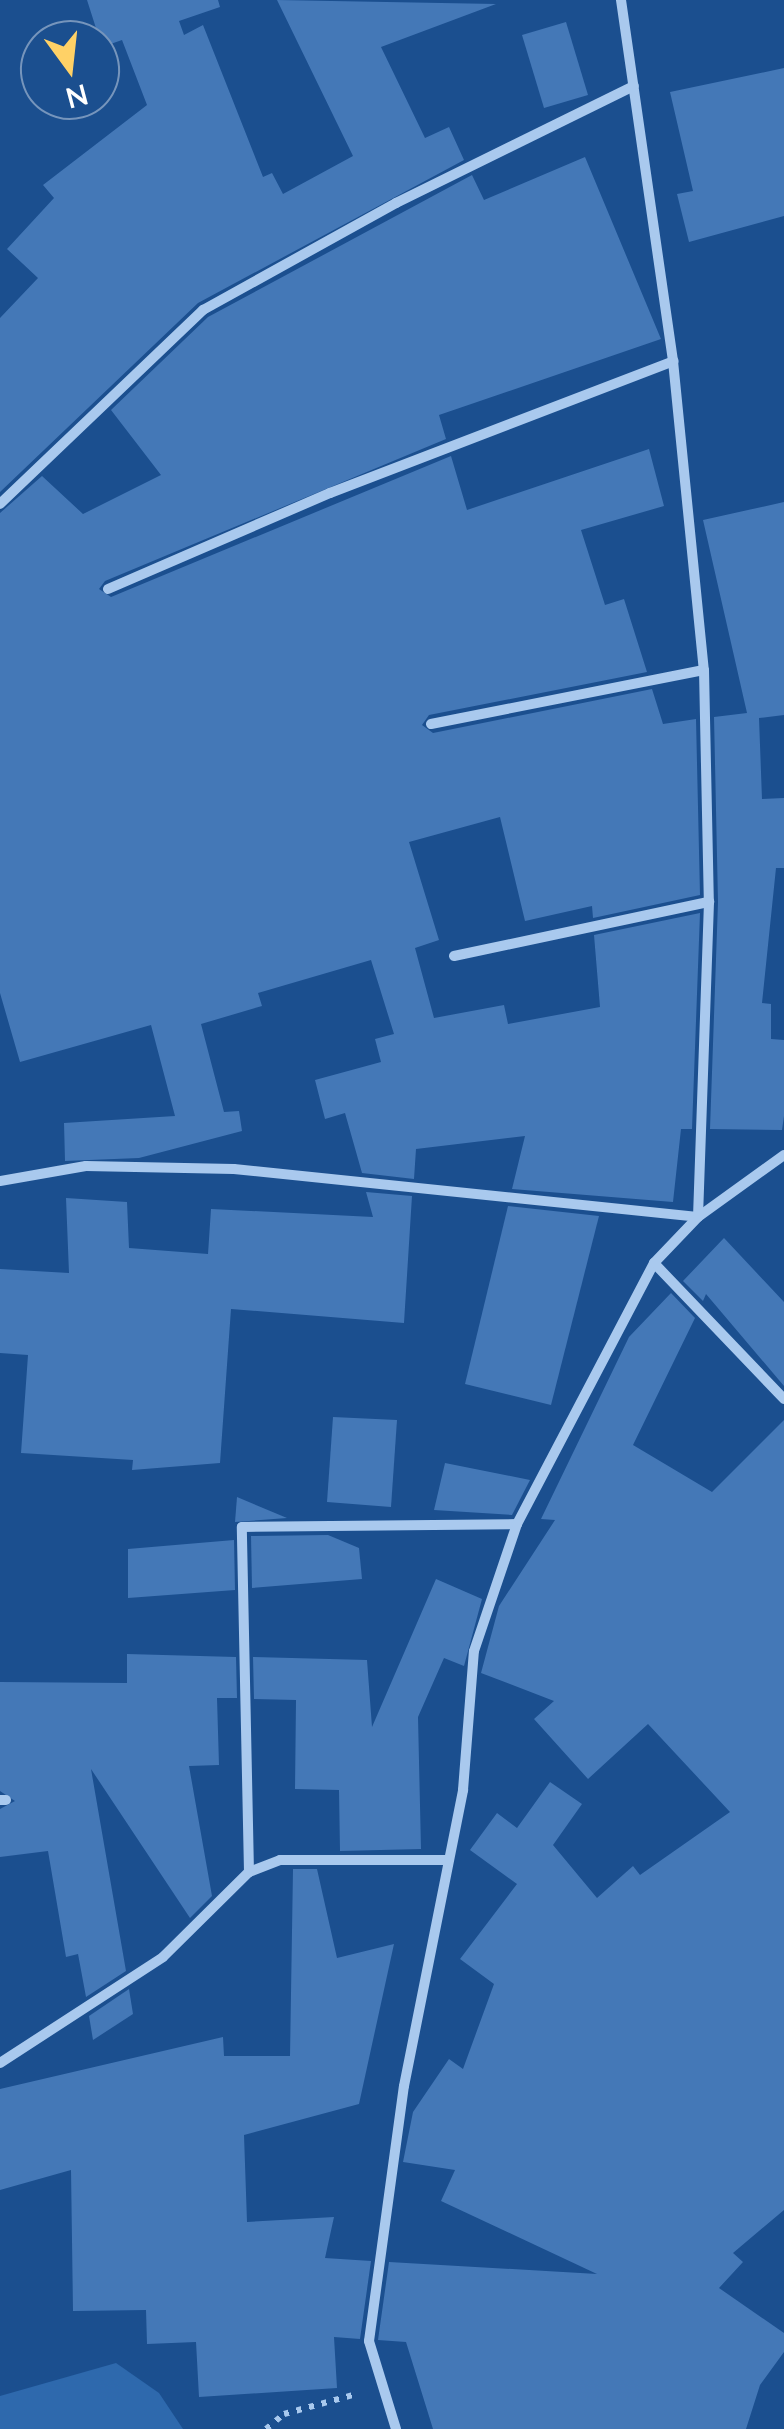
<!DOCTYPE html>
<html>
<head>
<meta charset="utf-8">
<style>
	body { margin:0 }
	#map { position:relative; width:784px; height:2429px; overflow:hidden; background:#1b4f8f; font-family:Lato,sans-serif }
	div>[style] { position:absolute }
	.green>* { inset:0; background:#2e69ad }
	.building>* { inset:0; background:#4478b7 }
	.path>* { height:6px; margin-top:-3px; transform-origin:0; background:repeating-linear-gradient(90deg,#a9c9ee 0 5px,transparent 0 13px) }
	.minor>* { height:10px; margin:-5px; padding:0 5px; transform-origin:5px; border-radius:5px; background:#a9c9ee }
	span { translate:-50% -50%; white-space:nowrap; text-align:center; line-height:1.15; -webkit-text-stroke:8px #1b4f8f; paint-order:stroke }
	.north { position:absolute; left:20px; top:20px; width:100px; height:100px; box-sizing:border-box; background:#1b4f8f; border:2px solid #7695bc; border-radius:50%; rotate:165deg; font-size:28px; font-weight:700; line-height:40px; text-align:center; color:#fff }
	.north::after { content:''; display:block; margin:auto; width:35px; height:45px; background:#ffd166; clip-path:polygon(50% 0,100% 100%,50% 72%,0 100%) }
</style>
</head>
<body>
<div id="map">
	<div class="green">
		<i style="clip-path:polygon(116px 2363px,159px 2393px,183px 2429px,0 2429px,0 2396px)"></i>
	</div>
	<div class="building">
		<i style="clip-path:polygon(87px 0,218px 0,220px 7px,179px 21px,184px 35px,203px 25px,263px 177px,272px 173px,283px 194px,353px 156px,277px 0,496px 4px,381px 47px,425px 138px,449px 127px,464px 160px,198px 303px,0 492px,0 318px,38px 278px,7px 249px,54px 198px,43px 185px,147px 105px,122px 40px,102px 47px)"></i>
		<i style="clip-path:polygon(566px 22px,588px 95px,544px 108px,522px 35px)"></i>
		<i style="clip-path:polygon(784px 68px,784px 216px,689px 242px,677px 194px,693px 191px,670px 92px)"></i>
		<i style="clip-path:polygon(585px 157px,661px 339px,439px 415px,446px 439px,105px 581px,99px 589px,111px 597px,451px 456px,467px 510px,649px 449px,664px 506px,581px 530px,605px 605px,624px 599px,647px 672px,429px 715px,422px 725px,433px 733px,652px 689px,663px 724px,696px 719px,700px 895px,593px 918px,592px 906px,525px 921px,500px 817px,409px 842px,439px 940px,415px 948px,434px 1018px,504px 1005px,508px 1024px,600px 1007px,594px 935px,700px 913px,692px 1129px,681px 1129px,673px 1202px,512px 1189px,525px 1136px,416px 1149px,414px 1179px,362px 1173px,345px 1113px,325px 1119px,315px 1080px,381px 1062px,375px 1039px,394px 1034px,371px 960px,258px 993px,262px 1006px,201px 1024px,224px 1112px,239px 1111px,242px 1131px,139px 1158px,65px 1161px,64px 1123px,175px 1116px,151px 1025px,20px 1062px,0 993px,0 513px,42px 476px,83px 514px,161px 475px,111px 410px,208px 317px,472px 175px,484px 200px)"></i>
		<i style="clip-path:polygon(784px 502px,784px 715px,759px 718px,762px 799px,784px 798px,784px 868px,776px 868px,762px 1003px,771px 1004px,771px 1039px,784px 1040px,784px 1116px,782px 1130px,710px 1129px,718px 902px,714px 717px,747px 713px,703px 520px)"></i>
		<i style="clip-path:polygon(366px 1192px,412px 1196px,404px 1323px,231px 1309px,220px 1463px,132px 1470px,133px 1460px,21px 1453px,28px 1355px,0 1353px,0 1269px,69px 1273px,66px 1198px,127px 1202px,129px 1248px,208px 1254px,211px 1209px,373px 1217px)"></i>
		<i style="clip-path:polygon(508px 1206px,599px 1216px,551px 1405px,465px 1384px)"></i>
		<i style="clip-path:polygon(724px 1238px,784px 1302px,784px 1386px,706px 1294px,703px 1301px,683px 1281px)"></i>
		<i style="clip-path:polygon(671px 1293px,695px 1318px,633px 1445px,712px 1492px,784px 1420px,784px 2210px,733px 2253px,743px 2262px,719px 2288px,784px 2333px,784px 2352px,760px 2385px,746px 2429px,433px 2429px,406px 2342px,378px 2340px,389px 2262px,597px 2274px,441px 2201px,455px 2170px,403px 2162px,413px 2112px,449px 2059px,463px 2069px,494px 1984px,460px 1959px,517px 1884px,470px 1850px,497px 1813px,517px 1828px,550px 1782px,582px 1804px,553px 1845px,597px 1898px,633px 1866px,640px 1875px,730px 1812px,648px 1724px,588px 1779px,534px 1719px,554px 1701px,481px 1673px,499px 1606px,555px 1520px,541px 1519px,629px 1337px)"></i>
		<i style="clip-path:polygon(333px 1417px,397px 1420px,391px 1507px,327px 1502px)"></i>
		<i style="clip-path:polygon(445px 1463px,530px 1480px,512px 1515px,434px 1510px)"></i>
		<i style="clip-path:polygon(237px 1497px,287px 1518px,235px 1522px)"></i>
		<i style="clip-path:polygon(328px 1535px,359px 1548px,362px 1579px,252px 1588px,251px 1536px)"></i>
		<i style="clip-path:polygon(234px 1540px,235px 1590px,128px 1598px,128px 1549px)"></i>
		<i style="clip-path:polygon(436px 1579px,482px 1599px,464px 1666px,444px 1658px,418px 1717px,421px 1849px,340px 1851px,339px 1790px,295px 1789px,296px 1700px,254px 1699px,253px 1657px,367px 1660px,372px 1727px)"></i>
		<i style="clip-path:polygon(127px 1654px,236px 1657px,237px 1698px,217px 1698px,219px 1765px,189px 1766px,212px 1896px,190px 1918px,91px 1769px,126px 1971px,86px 1997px,78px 1954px,66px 1957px,48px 1851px,0 1857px,0 1809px,15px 1801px,0 1791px,0 1682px,127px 1683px)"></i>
		<i style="clip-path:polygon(293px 1869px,317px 1869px,337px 1958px,394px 1944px,359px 2104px,244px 2135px,247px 2222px,334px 2217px,325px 2258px,371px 2261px,360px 2339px,334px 2337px,337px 2388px,199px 2397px,196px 2342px,147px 2344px,146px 2310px,73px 2311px,71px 2170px,0 2190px,0 2089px,223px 2037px,224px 2056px,290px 2056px)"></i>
		<i style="clip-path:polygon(129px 1989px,133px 2014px,93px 2040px,89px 2016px)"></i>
	</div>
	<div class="path">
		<i style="left:266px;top:2429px;width:23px;rotate:-40deg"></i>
		<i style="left:284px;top:2414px;width:72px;rotate:-15.4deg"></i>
	</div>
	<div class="minor">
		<i style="left:621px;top:0;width:365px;rotate:81.8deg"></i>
		<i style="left:673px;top:361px;width:311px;rotate:84.3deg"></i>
		<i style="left:704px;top:670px;width:232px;rotate:88.8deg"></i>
		<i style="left:709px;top:902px;width:315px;rotate:92deg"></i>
		<i style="left:0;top:504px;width:281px;rotate:-43.7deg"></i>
		<i style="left:203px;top:310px;width:221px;rotate:-29deg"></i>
		<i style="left:396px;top:203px;width:265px;rotate:-26.2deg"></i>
		<i style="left:108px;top:589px;width:242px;rotate:-23.4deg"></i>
		<i style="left:330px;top:493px;width:368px;rotate:-21deg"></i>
		<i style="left:431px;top:724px;width:278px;rotate:-11.2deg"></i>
		<i style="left:454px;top:956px;width:261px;rotate:-12deg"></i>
		<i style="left:0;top:1181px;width:87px;rotate:-9.9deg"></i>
		<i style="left:86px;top:1166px;width:148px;rotate:1.2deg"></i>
		<i style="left:234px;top:1169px;width:466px;rotate:5.9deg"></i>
		<i style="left:654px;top:1263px;width:188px;rotate:46.3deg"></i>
		<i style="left:0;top:1800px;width:6px"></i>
		<i style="left:249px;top:1872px;width:345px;rotate:-91.2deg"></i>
		<i style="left:242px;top:1527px;width:275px;rotate:-0.6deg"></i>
		<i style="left:0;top:2063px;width:194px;rotate:-33deg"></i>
		<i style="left:163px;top:1957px;width:121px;rotate:-44.7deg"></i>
		<i style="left:249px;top:1872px;width:33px;rotate:-21deg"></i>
		<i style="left:280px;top:1860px;width:167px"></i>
		<i style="left:396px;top:2429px;width:92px;rotate:-107.1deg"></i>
		<i style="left:369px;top:2341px;width:257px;rotate:-82.2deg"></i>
		<i style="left:404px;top:2086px;width:302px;rotate:-78.7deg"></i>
		<i style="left:463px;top:1790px;width:139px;rotate:-85.5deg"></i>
		<i style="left:474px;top:1651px;width:134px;rotate:-71.3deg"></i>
		<i style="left:517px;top:1524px;width:295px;rotate:-62.3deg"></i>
		<i style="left:654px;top:1263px;width:64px;rotate:-46.3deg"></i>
		<i style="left:698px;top:1217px;width:106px;rotate:-35.8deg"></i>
	</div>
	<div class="north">N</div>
</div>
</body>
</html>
